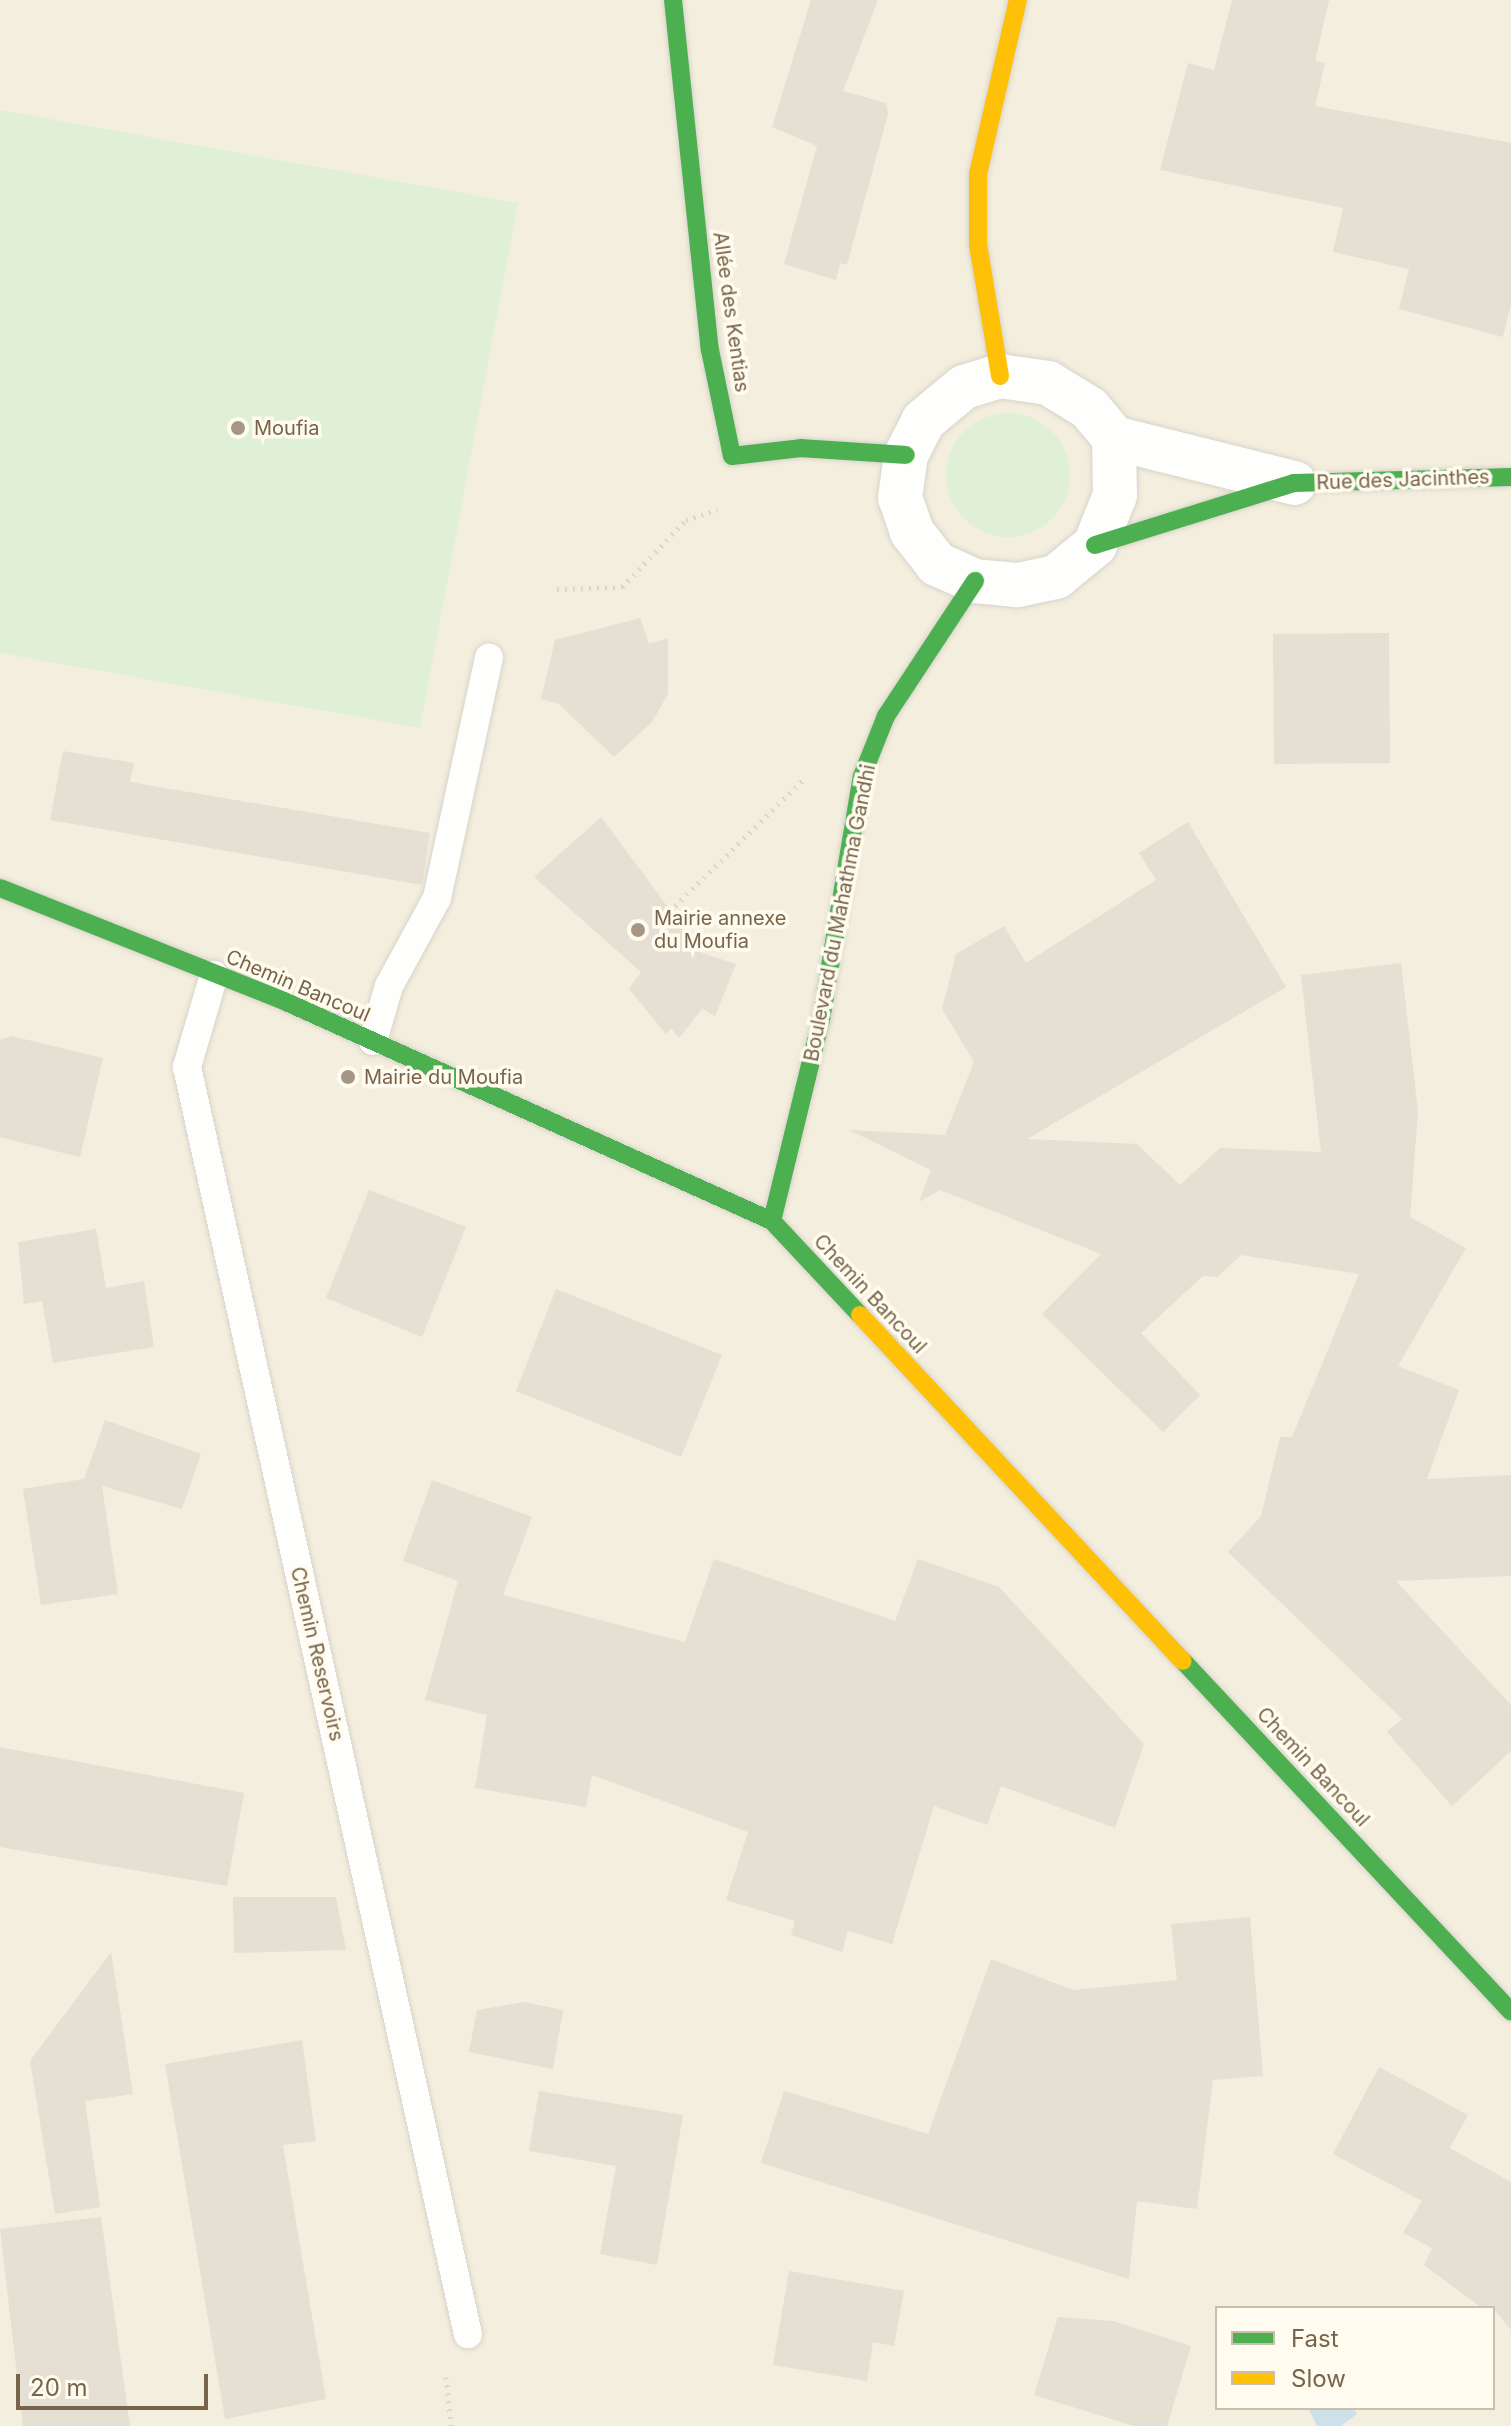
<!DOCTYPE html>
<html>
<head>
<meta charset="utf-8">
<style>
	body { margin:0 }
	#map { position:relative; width:1511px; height:2426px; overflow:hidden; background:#f8f6ed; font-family:Inter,sans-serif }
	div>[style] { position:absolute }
	.residential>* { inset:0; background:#f3eedd }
	.green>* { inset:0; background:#e0f0d7 }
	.round { border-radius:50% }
	.water>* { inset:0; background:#cde1ea }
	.building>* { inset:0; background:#e5dfd4 }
	.path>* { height:5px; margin-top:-2.5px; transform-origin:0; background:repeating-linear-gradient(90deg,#dbd6ce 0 2px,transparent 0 8px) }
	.roads { filter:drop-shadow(0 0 2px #d8d3cb) drop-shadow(0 0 2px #d8d3cb) }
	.lane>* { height:28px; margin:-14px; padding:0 14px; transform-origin:14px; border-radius:14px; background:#fefefc }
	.street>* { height:44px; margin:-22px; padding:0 22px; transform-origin:22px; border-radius:22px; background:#fefefc }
	.fast>* { height:18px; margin:-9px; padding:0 9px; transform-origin:9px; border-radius:9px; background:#4caf50 }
	.slow>* { height:18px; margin:-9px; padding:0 9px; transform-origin:9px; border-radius:9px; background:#ffc107 }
	.dots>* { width:22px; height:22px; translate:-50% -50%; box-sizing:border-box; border:4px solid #fffcef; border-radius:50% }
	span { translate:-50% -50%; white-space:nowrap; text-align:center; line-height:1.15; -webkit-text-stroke:7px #fffcef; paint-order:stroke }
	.street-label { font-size:20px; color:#78644b }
	.poi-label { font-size:20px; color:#78644b }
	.left { translate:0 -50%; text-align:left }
	.legend { position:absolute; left:1215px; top:2306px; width:280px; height:104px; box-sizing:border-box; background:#fffcef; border:2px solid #c9bfad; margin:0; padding:10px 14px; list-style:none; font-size:24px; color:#78644b }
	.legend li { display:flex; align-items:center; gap:16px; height:40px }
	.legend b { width:40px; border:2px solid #c9bfad }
	.scale { position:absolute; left:16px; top:2374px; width:192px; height:36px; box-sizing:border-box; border:4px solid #78644b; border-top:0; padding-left:10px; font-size:24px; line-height:28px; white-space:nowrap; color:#78644b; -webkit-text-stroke:6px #fffcef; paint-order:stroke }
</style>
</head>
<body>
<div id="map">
	<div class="residential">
		<i style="clip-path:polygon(evenodd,0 0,1511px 0,1511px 2426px,0 2426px,0 0,1217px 2308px,1493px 2308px,1493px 2408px,1217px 2408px,1217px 2308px)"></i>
	</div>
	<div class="green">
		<i style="clip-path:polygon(0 110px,518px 203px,420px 728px,0 653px)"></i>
		<i class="round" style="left:946px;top:413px;width:124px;height:124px"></i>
	</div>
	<div class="water">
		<i style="clip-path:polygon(1308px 2408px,1354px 2408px,1357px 2414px,1341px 2426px,1317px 2426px)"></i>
	</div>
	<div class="building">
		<i style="clip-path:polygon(811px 0,878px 0,843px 91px,886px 103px,888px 114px,847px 265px,840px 263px,836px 280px,784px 264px,817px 146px,772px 127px)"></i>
		<i style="clip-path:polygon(1232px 0,1329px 0,1315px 61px,1325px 63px,1315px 106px,1511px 143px,1511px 304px,1503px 337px,1399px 309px,1409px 269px,1333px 252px,1343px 208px,1160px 170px,1188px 63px,1214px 70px)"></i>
		<i style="clip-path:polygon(640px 618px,649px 644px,668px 638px,668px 694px,652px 722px,614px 757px,559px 704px,541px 699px,555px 640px)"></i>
		<i style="clip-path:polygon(1389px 633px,1390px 763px,1274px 764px,1273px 634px)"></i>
		<i style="clip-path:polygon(63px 751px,134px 763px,130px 782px,430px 833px,422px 885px,50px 820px)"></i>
		<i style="clip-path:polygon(601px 817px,702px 953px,736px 964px,715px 1016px,702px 1009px,679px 1038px,671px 1028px,666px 1034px,629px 989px,641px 972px,534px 877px)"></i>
		<i style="clip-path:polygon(1188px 822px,1286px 987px,1027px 1139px,1137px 1144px,1180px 1185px,1220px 1148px,1321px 1152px,1301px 975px,1401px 963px,1418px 1112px,1410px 1217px,1466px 1248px,1398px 1366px,1459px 1390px,1427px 1479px,1511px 1475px,1511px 1576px,1396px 1581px,1511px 1705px,1511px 1751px,1452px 1806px,1387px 1732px,1402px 1719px,1228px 1552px,1261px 1516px,1280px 1437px,1292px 1437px,1359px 1274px,1241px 1255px,1217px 1277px,1203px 1276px,1141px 1333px,1200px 1395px,1163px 1432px,1042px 1314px,1101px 1254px,940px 1190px,919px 1202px,931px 1170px,849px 1130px,945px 1135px,974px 1062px,942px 1009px,956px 954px,1004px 926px,1026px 963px,1156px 880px,1139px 853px)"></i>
		<i style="clip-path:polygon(11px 1036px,103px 1058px,80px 1157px,0 1137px,0 1040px)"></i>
		<i style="clip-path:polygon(369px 1190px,466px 1227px,422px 1337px,326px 1298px)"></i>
		<i style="clip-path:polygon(96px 1229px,106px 1288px,144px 1281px,154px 1347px,53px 1363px,42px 1301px,24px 1304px,18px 1242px)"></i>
		<i style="clip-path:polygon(556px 1289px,722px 1355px,681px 1457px,516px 1391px)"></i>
		<i style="clip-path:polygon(105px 1420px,201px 1454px,182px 1509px,102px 1486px,118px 1594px,41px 1605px,23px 1489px,84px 1479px)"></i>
		<i style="clip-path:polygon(432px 1480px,532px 1517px,503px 1595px,685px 1642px,714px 1559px,895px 1621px,918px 1559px,999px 1587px,1144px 1744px,1115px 1828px,1001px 1786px,987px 1825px,934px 1806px,892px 1944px,848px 1931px,842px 1952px,791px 1935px,795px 1921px,726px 1900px,748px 1832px,592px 1775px,586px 1807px,475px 1788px,487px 1715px,425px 1700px,458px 1581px,403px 1561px)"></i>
		<i style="clip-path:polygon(0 1747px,244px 1793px,227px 1886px,0 1847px)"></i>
		<i style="clip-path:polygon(233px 1897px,336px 1897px,346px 1950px,234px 1953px)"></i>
		<i style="clip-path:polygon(1250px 1917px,1263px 2076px,1213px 2080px,1197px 2209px,1137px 2201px,1129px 2279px,761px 2163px,784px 2091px,928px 2134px,991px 1959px,1073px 1990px,1177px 1980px,1171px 1924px)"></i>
		<i style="clip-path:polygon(111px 1952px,133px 2094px,85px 2101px,100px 2207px,55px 2214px,30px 2061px)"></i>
		<i style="clip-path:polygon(524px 2002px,563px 2010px,553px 2069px,469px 2052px,477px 2010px)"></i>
		<i style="clip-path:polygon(302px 2040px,316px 2141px,283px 2145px,326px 2399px,225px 2419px,165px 2064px)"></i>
		<i style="clip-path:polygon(1379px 2067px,1468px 2115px,1450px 2148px,1511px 2182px,1511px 2330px,1493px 2308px,1482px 2308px,1424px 2265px,1432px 2248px,1403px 2233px,1422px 2201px,1333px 2154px)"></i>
		<i style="clip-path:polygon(539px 2091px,683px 2115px,657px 2265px,600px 2254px,616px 2166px,529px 2151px)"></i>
		<i style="clip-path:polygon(101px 2217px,130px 2426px,23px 2426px,0 2229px)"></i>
		<i style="clip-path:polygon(789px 2271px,904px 2291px,894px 2346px,873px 2342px,867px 2381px,773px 2365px)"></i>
		<i style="clip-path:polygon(1058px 2317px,1113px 2321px,1191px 2346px,1167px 2426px,1134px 2426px,1034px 2395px)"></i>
	</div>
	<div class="path">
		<i style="left:557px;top:589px;width:65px;rotate:-1.8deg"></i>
		<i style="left:622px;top:587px;width:93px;rotate:-46.3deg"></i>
		<i style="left:686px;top:520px;width:33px;rotate:-18deg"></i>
		<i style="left:675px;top:906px;width:181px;rotate:-44.6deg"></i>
		<i style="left:446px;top:2377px;width:49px;rotate:84.2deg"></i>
	</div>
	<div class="roads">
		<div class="lane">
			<i style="left:214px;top:975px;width:96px;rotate:106.4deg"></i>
			<i style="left:187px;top:1067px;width:1298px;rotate:77.5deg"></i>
			<i style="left:373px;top:1041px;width:57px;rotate:-73.8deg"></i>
			<i style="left:389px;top:986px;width:100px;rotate:-61.4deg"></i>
			<i style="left:437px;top:898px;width:246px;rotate:-77.8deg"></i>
		</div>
		<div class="street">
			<i style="left:1000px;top:376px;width:49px;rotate:8.3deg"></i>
			<i style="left:1048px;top:383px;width:48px;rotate:31.4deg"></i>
			<i style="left:1089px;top:408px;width:39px;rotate:50deg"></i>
			<i style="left:1114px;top:438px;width:57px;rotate:89deg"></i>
			<i style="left:1115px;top:495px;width:54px;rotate:111.8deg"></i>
			<i style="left:1095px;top:545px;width:50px;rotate:140.6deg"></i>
			<i style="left:1056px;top:577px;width:40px;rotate:168deg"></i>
			<i style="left:1017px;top:585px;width:42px;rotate:-174.6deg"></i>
			<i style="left:975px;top:581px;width:42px;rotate:-155.9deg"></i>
			<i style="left:937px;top:564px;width:41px;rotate:-128deg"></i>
			<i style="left:912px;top:532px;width:36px;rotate:-109deg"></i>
			<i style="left:900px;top:498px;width:43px;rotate:-82.1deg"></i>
			<i style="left:906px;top:455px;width:38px;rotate:-63deg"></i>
			<i style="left:923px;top:421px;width:53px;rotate:-39.7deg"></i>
			<i style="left:964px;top:387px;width:38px;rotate:-17deg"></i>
			<i style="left:1114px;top:438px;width:186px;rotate:14deg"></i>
		</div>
		<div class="fast">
			<i style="left:673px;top:0;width:352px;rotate:84deg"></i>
			<i style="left:710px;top:350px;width:108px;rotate:78.3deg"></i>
			<i style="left:732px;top:456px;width:69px;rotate:-6.6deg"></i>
			<i style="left:801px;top:448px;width:105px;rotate:3.8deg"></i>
			<i style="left:1095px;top:545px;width:208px;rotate:-17.3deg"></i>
			<i style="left:1294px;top:483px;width:217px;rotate:-1.6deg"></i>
			<i style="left:0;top:888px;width:306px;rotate:21.7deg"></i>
			<i style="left:284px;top:1001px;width:535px;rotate:24.27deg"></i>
			<i style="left:772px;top:1221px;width:129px;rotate:46.9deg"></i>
			<i style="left:772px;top:1221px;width:207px;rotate:-76.3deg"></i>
			<i style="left:821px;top:1020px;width:247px;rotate:-80.5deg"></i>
			<i style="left:862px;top:776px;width:65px;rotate:-68.2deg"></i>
			<i style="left:886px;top:716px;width:162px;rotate:-56.6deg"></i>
			<i style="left:1183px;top:1661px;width:480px;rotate:46.9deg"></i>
		</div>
		<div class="slow">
			<i style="left:1000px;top:376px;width:133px;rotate:-99.5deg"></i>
			<i style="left:978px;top:245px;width:71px;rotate:-90deg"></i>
			<i style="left:978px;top:174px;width:179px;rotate:-77.1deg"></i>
			<i style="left:860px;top:1315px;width:473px;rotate:47deg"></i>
		</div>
	</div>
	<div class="dots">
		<i style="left:238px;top:428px;background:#a59784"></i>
		<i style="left:638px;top:930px;background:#a59784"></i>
		<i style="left:348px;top:1077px;background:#a59784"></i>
	</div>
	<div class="street-label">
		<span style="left:731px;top:312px;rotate:82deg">Allée des Kentias</span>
		<span style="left:1403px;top:480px;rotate:-2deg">Rue des Jacinthes</span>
		<span style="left:840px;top:913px;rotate:-79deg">Boulevard du Mahathma Gandhi</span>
		<span style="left:298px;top:986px;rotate:23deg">Chemin Bancoul</span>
		<span style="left:870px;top:1294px;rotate:47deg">Chemin Bancoul</span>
		<span style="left:317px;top:1654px;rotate:77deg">Chemin Reservoirs</span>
		<span style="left:1313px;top:1767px;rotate:47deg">Chemin Bancoul</span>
	</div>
	<div class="poi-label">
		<span class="left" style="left:254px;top:428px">Moufia</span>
		<span class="left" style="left:654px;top:930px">Mairie annexe<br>du Moufia</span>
		<span class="left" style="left:364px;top:1077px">Mairie du Moufia</span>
	</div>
	<ul class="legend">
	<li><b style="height:10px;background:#4caf50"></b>Fast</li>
	<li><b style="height:10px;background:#ffc107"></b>Slow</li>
	</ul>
	<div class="scale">20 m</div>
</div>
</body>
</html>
